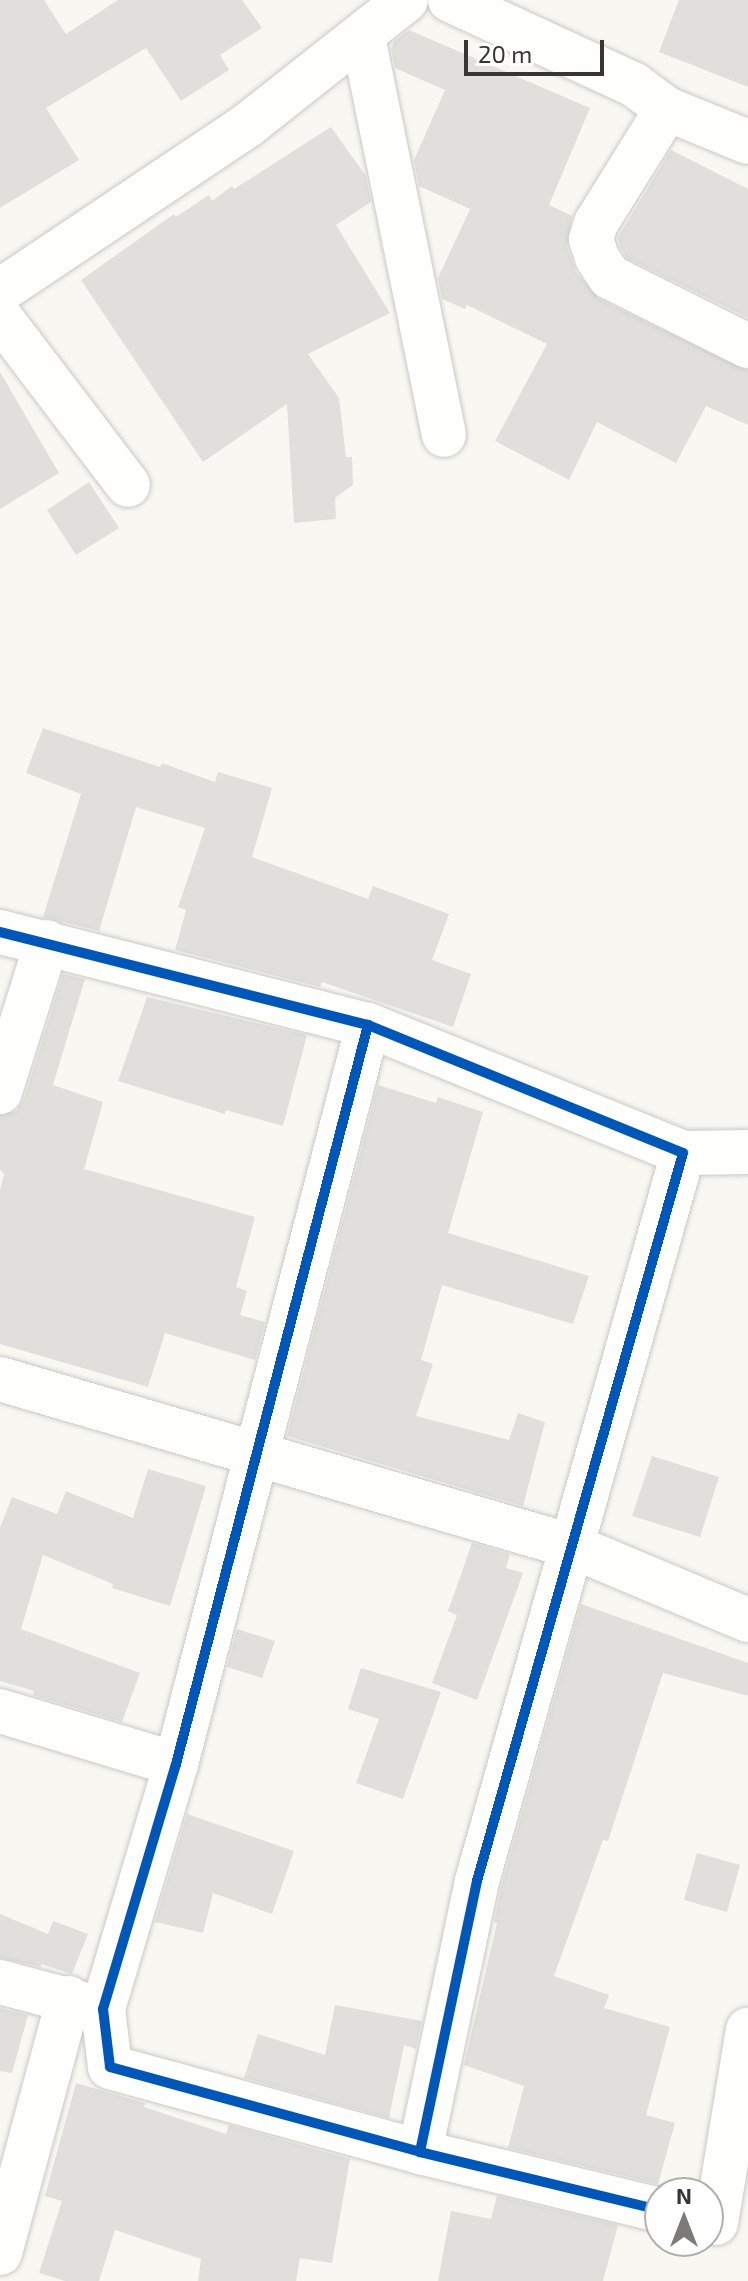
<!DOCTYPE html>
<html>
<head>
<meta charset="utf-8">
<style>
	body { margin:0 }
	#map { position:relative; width:748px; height:2281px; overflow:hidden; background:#f8f7f2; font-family:"Exo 2",sans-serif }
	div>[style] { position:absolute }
	.building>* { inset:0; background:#e0dfdb }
	.roads { filter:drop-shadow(0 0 2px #cac9c5) drop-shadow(0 0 2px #cac9c5) }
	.minor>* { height:44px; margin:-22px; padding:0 22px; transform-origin:22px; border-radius:22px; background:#fefefd }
	.cycleway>* { height:10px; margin:-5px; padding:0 5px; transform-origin:5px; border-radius:5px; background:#0057b8 }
	span { translate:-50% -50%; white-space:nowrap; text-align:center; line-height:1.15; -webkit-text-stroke:8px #fff; paint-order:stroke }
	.north { position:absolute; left:644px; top:2177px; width:80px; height:80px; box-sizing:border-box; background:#fff; border:2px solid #afafad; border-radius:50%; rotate:0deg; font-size:22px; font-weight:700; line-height:32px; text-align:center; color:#383632 }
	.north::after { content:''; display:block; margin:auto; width:28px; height:36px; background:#7b7a75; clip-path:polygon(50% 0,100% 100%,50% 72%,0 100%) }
	.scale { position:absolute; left:464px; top:40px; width:140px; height:36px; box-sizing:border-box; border:4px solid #383632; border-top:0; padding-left:10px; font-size:24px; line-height:28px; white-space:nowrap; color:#383632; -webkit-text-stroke:6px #fff; paint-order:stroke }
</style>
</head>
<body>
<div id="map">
	<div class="building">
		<i style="clip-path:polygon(0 0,44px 0,66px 34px,118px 0,242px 0,262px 28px,220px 55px,229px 70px,181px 101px,146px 48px,46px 108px,79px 160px,0 208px)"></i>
		<i style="clip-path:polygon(679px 0,748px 0,748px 87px,659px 52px)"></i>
		<i style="clip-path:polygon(409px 30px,590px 108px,549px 205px,572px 216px,567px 246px,576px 272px,599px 299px,748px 371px,748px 425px,706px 406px,676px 463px,597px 422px,569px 480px,495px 441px,547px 344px,467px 305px,465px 309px,442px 299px,438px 278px,470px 209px,419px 186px,414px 160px,445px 90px,395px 68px,391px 49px,394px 41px)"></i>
		<i style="clip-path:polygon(331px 127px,366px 176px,371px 202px,336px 225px,390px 313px,308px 354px,339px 398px,346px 457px,352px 457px,353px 485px,335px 498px,336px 519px,294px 523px,287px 404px,203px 462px,81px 280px,174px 214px,176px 217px,209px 195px,212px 201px,232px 186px,234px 189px)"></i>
		<i style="clip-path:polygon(671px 150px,748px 189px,748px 318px,627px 258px,620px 247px,618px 237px)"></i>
		<i style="clip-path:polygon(0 372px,59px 473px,0 509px)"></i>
		<i style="clip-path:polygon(89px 482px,119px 528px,76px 555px,47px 510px)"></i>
		<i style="clip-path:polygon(43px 728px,160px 767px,162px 763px,215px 782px,218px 772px,272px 788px,252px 857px,368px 899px,373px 886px,449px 914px,432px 960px,471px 974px,453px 1027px,322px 982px,320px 987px,175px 950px,186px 910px,178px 907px,205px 828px,136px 807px,99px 931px,43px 917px,81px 794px,26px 773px)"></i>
		<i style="clip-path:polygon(63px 974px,85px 979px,53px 1085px,103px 1102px,84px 1169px,255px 1217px,236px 1287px,247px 1291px,240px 1315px,265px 1322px,255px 1360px,165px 1333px,148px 1387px,0 1344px,0 1190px,4px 1174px,0 1170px,0 1116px,16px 1111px,24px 1099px)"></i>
		<i style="clip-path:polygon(147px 997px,307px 1035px,283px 1126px,226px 1110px,225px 1114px,118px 1081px)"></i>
		<i style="clip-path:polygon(378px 1085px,436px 1103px,438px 1097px,483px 1112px,448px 1233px,589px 1276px,573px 1324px,442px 1285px,421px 1360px,433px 1364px,416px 1416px,509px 1440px,518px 1413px,545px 1422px,523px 1506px,287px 1436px)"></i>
		<i style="clip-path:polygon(652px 1456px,719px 1477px,700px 1537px,632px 1516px)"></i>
		<i style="clip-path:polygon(148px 1469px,206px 1486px,170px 1606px,112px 1588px,113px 1584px,43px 1555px,21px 1629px,140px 1673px,122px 1722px,33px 1695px,34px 1691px,0 1681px,0 1528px,12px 1497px,57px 1514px,66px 1491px,133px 1518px)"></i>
		<i style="clip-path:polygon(472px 1543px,510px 1554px,506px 1568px,523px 1573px,477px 1700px,432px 1683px,457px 1615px,448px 1611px)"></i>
		<i style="clip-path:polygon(581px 1604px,748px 1663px,748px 1696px,663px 1673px,608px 1841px,603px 1840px,554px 1976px,609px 1995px,604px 2008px,670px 2027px,646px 2115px,675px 2123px,658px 2184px,508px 2148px,524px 2086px,464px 2065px,497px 1923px,494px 1922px,501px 1887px)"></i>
		<i style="clip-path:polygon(237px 1629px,275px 1641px,262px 1678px,227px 1667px)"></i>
		<i style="clip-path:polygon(361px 1668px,441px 1692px,403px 1799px,356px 1783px,379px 1719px,348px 1709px)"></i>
		<i style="clip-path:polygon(187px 1814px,294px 1851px,272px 1914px,213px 1893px,203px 1933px,155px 1922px)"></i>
		<i style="clip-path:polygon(697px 1853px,740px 1865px,727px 1912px,684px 1900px)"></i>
		<i style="clip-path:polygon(0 1914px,48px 1934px,53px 1921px,88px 1934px,72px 1974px,41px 1964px,41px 1967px,0 1958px)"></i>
		<i style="clip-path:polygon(335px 2005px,422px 2021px,416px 2049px,404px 2045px,389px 2118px,244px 2078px,258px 2034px,325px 2055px)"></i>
		<i style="clip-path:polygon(0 2008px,28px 2015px,12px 2073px,0 2071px)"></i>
		<i style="clip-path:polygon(76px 2083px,145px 2103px,144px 2107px,226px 2134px,229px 2125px,350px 2159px,332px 2263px,300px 2258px,296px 2281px,198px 2281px,201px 2259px,115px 2230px,99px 2281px,65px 2281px,39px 2273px,62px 2201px,45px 2196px)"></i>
		<i style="clip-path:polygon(497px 2196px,618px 2225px,603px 2281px,438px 2281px,451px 2211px,491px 2219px)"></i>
	</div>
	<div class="roads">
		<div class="minor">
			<i style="left:450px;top:0;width:201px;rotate:24.7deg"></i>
			<i style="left:633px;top:84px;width:42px;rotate:36.3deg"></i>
			<i style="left:667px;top:109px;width:87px;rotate:22.2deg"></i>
			<i style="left:363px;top:37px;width:406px;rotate:78.5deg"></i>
			<i style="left:667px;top:109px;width:134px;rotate:121.9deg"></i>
			<i style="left:596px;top:223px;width:17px;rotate:107deg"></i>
			<i style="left:591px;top:239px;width:20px;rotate:72deg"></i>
			<i style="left:597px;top:258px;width:23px;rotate:56deg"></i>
			<i style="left:610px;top:277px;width:154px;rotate:26.6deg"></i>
			<i style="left:0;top:291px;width:300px;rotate:-33.8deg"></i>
			<i style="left:249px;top:124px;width:200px;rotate:-38.3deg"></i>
			<i style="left:0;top:317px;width:211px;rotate:52.7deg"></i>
			<i style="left:0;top:932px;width:380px;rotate:14.2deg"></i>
			<i style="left:368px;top:1025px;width:764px;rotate:104.56deg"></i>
			<i style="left:176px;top:1764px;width:256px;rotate:106.6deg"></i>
			<i style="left:103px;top:2009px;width:58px;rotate:83.1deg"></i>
			<i style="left:110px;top:2067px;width:321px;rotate:15.3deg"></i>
			<i style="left:420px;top:2152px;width:247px;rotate:13.6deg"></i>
			<i style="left:368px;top:1025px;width:340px;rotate:22.1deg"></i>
			<i style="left:683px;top:1153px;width:757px;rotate:105.8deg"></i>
			<i style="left:477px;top:1881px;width:277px;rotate:101.9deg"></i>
			<i style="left:0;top:1092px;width:157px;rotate:-72.6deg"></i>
			<i style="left:683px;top:1153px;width:65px;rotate:-0.9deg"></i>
			<i style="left:0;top:1379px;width:598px;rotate:16.31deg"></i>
			<i style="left:574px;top:1547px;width:189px;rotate:22.8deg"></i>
			<i style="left:0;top:1711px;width:184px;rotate:16.8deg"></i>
			<i style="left:0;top:1982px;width:97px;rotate:14.9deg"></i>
			<i style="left:716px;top:2223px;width:196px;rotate:-80.6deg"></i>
			<i style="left:0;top:2253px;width:264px;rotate:-74.9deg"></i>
		</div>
	</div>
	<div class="cycleway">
		<i style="left:0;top:932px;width:380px;rotate:14.2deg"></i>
		<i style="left:368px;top:1025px;width:764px;rotate:104.56deg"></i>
		<i style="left:176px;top:1764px;width:256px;rotate:106.6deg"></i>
		<i style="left:103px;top:2009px;width:58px;rotate:83.1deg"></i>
		<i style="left:110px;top:2067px;width:321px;rotate:15.3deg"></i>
		<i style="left:420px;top:2152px;width:247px;rotate:13.6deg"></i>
		<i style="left:368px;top:1025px;width:340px;rotate:22.1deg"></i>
		<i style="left:683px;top:1153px;width:757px;rotate:105.8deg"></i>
		<i style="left:477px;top:1881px;width:277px;rotate:101.9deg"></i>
	</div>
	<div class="north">N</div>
	<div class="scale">20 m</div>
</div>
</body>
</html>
